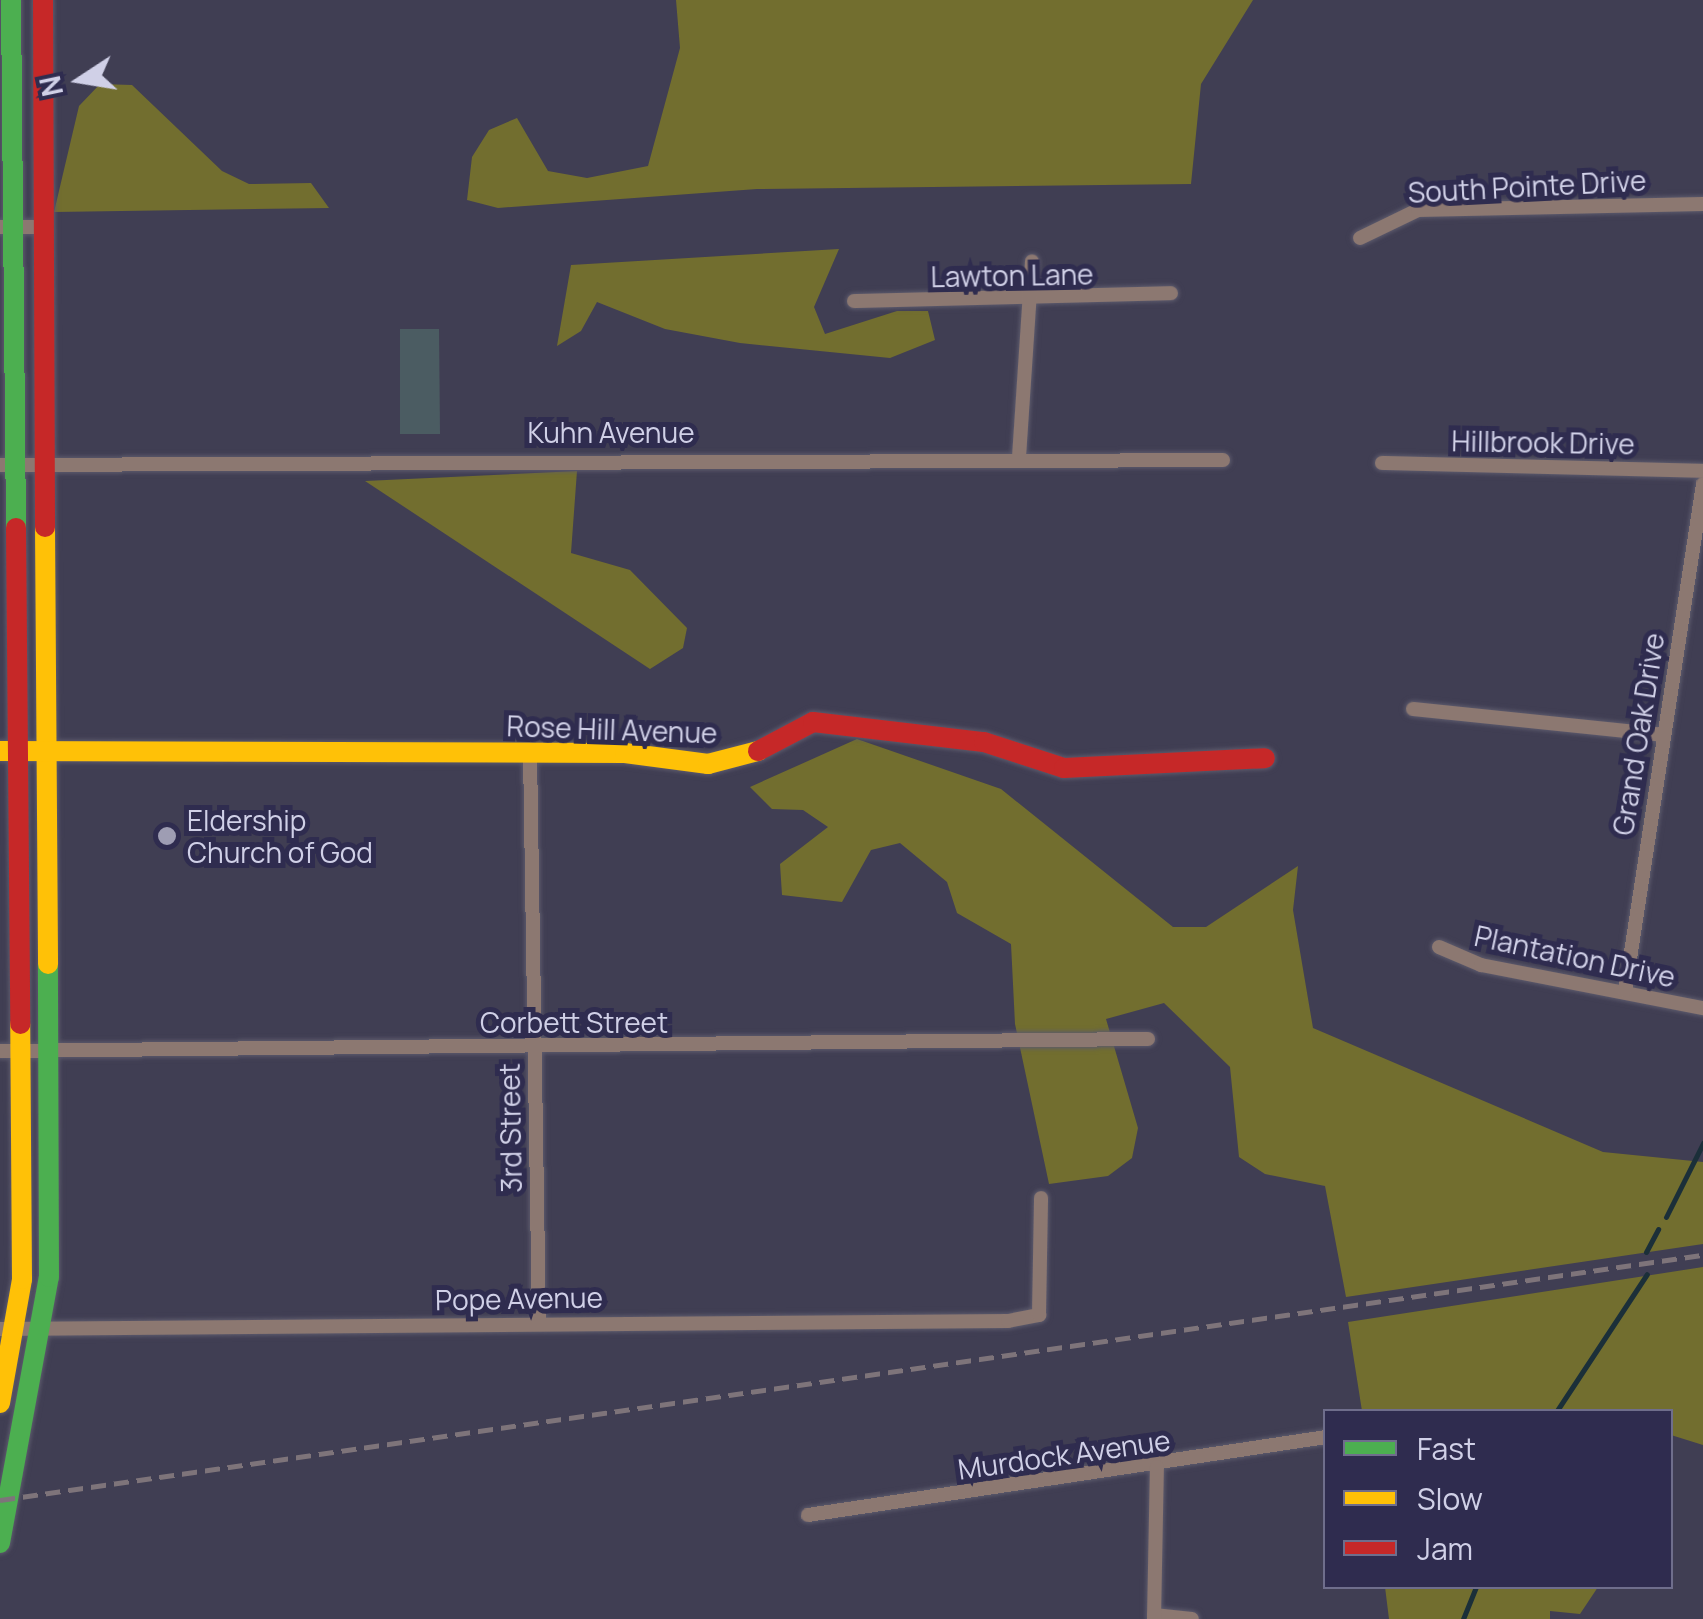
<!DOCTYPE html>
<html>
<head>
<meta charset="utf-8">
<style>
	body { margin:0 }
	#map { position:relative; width:1703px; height:1619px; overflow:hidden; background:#403e53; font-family:Manrope,sans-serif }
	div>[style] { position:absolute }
	.forest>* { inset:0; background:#726e2f }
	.stream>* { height:5px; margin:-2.5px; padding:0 2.5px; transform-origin:2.5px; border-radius:2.5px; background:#1b2f39 }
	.building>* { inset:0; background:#4b5c62 }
	.roads { filter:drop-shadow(0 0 2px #5c5a6c) drop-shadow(0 0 2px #5c5a6c) }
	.street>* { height:14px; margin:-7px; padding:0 7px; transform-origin:7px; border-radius:7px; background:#8c7871 }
	.fast>* { height:20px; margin:-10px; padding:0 10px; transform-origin:10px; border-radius:10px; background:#4caf50 }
	.slow>* { height:20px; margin:-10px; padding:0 10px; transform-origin:10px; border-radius:10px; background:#ffc107 }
	.jam>* { height:20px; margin:-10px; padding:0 10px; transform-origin:10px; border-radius:10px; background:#c62828 }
	.rail>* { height:5px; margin-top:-2.5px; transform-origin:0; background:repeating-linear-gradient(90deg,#7e747a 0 15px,transparent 0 23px) }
	.dots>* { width:28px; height:28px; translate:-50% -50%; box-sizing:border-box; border:5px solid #2f2c4f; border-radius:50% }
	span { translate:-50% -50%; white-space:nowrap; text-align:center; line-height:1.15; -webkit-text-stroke:10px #2f2c4f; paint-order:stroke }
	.street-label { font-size:28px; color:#d0d0e7 }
	.poi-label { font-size:28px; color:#d0d0e7 }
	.left { translate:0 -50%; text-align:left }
	.legend { position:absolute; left:1323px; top:1409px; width:350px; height:180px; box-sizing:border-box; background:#2f2c4f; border:2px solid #6f6e8c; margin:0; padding:12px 18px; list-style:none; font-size:30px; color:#d0d0e7 }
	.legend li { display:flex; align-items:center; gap:20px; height:50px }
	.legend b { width:50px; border:2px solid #6f6e8c }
	.north { position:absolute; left:30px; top:30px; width:100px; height:100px; -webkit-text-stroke:8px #2f2c4f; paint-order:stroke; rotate:258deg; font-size:28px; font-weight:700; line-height:40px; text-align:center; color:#d0d0e7 }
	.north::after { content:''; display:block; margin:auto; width:35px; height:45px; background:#d0d0e7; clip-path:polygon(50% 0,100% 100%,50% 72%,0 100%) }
</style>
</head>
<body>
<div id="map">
	<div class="forest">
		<i style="clip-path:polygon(676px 0,1253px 0,1201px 84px,1191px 184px,757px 189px,498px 208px,467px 200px,472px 157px,489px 130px,517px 118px,548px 171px,587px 178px,648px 166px,680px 48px)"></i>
		<i style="clip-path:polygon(100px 84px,132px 85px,222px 171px,249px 184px,311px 183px,329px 208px,54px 212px,79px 106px)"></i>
		<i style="clip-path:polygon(839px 249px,814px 307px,825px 334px,897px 311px,928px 311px,935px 340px,890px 358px,740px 343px,665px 329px,597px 302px,581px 331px,557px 346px,571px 265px)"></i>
		<i style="clip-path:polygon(577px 471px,571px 553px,630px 570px,687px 628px,683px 648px,650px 669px,365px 481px)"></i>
		<i style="clip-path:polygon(857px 739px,1001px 789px,1173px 927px,1206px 927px,1298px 866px,1293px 910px,1313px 1028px,1603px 1152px,1703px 1162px,1703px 1244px,1346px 1297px,1325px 1186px,1265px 1174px,1239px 1157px,1230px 1067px,1164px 1003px,1106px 1019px,1138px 1128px,1132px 1158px,1108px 1176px,1049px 1184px,1015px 1024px,1011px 944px,957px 913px,947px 882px,900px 843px,871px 850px,842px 902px,782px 895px,780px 864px,828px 827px,803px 810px,772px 809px,750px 787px)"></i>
		<i style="clip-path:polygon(1703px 1267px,1703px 1445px,1671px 1435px,1670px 1412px,1362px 1411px,1348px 1322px)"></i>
		<i style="clip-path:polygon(1598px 1587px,1580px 1614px,1550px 1611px,1550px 1619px,1389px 1619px,1385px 1587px)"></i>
	</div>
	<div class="stream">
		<i style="left:1666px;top:1217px;width:83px;rotate:-63.4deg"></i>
		<i style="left:1646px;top:1252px;width:26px;rotate:-62deg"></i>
		<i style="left:1556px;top:1412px;width:165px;rotate:-56.6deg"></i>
		<i style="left:1463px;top:1619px;width:35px;rotate:-68deg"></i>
	</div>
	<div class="building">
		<i style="clip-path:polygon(400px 329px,439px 329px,440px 434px,400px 434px)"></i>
	</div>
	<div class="roads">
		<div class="street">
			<i style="left:0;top:227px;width:45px"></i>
			<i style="left:1360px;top:238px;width:64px;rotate:-25.8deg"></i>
			<i style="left:1418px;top:210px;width:285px;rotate:-1.2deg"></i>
			<i style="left:854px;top:301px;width:317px;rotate:-1.4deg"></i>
			<i style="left:1019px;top:457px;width:196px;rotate:-86.2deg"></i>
			<i style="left:1382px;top:463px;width:321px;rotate:1.4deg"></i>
			<i style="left:0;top:465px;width:1223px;rotate:-0.23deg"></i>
			<i style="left:1413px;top:709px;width:251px;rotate:5.9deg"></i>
			<i style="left:530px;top:752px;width:572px;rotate:89.1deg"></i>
			<i style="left:1439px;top:947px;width:46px;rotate:23.2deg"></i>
			<i style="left:1481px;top:965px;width:226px;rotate:11deg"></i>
			<i style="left:1625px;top:991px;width:513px;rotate:-81.25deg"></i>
			<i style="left:0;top:1051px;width:1148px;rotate:-0.6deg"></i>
			<i style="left:0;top:1329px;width:1008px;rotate:-0.45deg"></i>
			<i style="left:1008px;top:1321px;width:32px;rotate:-11deg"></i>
			<i style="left:1039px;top:1315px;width:117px;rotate:-89deg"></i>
			<i style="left:808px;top:1515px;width:524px;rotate:-8.56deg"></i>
			<i style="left:1154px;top:1615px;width:38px;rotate:6deg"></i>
			<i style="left:1154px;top:1619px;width:152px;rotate:-88.9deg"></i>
		</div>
		<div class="fast">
			<i style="left:11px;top:0;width:528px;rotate:89.46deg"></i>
			<i style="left:0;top:1543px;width:270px;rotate:-79.6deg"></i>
			<i style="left:49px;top:1277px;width:313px;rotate:-90.2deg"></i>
		</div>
		<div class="slow">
			<i style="left:45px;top:527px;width:437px;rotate:89.6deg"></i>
			<i style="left:0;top:751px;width:625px;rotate:0.18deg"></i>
			<i style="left:625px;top:753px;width:84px;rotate:7.5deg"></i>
			<i style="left:708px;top:764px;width:52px;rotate:-14.6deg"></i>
			<i style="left:0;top:1403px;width:126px;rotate:-79.9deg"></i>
			<i style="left:22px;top:1279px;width:255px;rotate:-90.4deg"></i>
		</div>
		<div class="jam">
			<i style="left:43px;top:0;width:527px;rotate:89.78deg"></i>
			<i style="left:16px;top:528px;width:496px;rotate:89.5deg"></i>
			<i style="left:758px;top:751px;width:62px;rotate:-27.8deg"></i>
			<i style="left:813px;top:722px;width:172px;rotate:6.7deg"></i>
			<i style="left:984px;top:742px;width:84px;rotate:18deg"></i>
			<i style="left:1064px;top:768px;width:201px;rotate:-2.8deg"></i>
		</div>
	</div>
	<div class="rail">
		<i style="left:0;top:1500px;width:1721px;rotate:-8.19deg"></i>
	</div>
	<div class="dots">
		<i style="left:167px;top:836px;background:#9e9db3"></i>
	</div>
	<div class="street-label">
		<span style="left:1527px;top:186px;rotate:-3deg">South Pointe Drive</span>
		<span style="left:1012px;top:275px;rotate:-1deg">Lawton Lane</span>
		<span style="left:611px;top:432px">Kuhn Avenue</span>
		<span style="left:1543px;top:442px;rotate:1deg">Hillbrook Drive</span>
		<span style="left:612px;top:729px;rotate:2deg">Rose Hill Avenue</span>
		<span style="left:1638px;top:734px;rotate:-81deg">Grand Oak Drive</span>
		<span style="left:1575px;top:956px;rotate:12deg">Plantation Drive</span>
		<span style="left:574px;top:1022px">Corbett Street</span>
		<span style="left:510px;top:1128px;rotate:-91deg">3rd Street</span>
		<span style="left:519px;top:1298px;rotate:-1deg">Pope Avenue</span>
		<span style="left:1064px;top:1454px;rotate:-8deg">Murdock Avenue</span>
	</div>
	<div class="poi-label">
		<span class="left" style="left:187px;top:836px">Eldership<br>Church of God</span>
	</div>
	<ul class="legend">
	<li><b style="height:12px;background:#4caf50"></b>Fast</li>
	<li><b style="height:12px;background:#ffc107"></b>Slow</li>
	<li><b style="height:12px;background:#c62828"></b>Jam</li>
	</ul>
	<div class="north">N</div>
</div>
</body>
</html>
